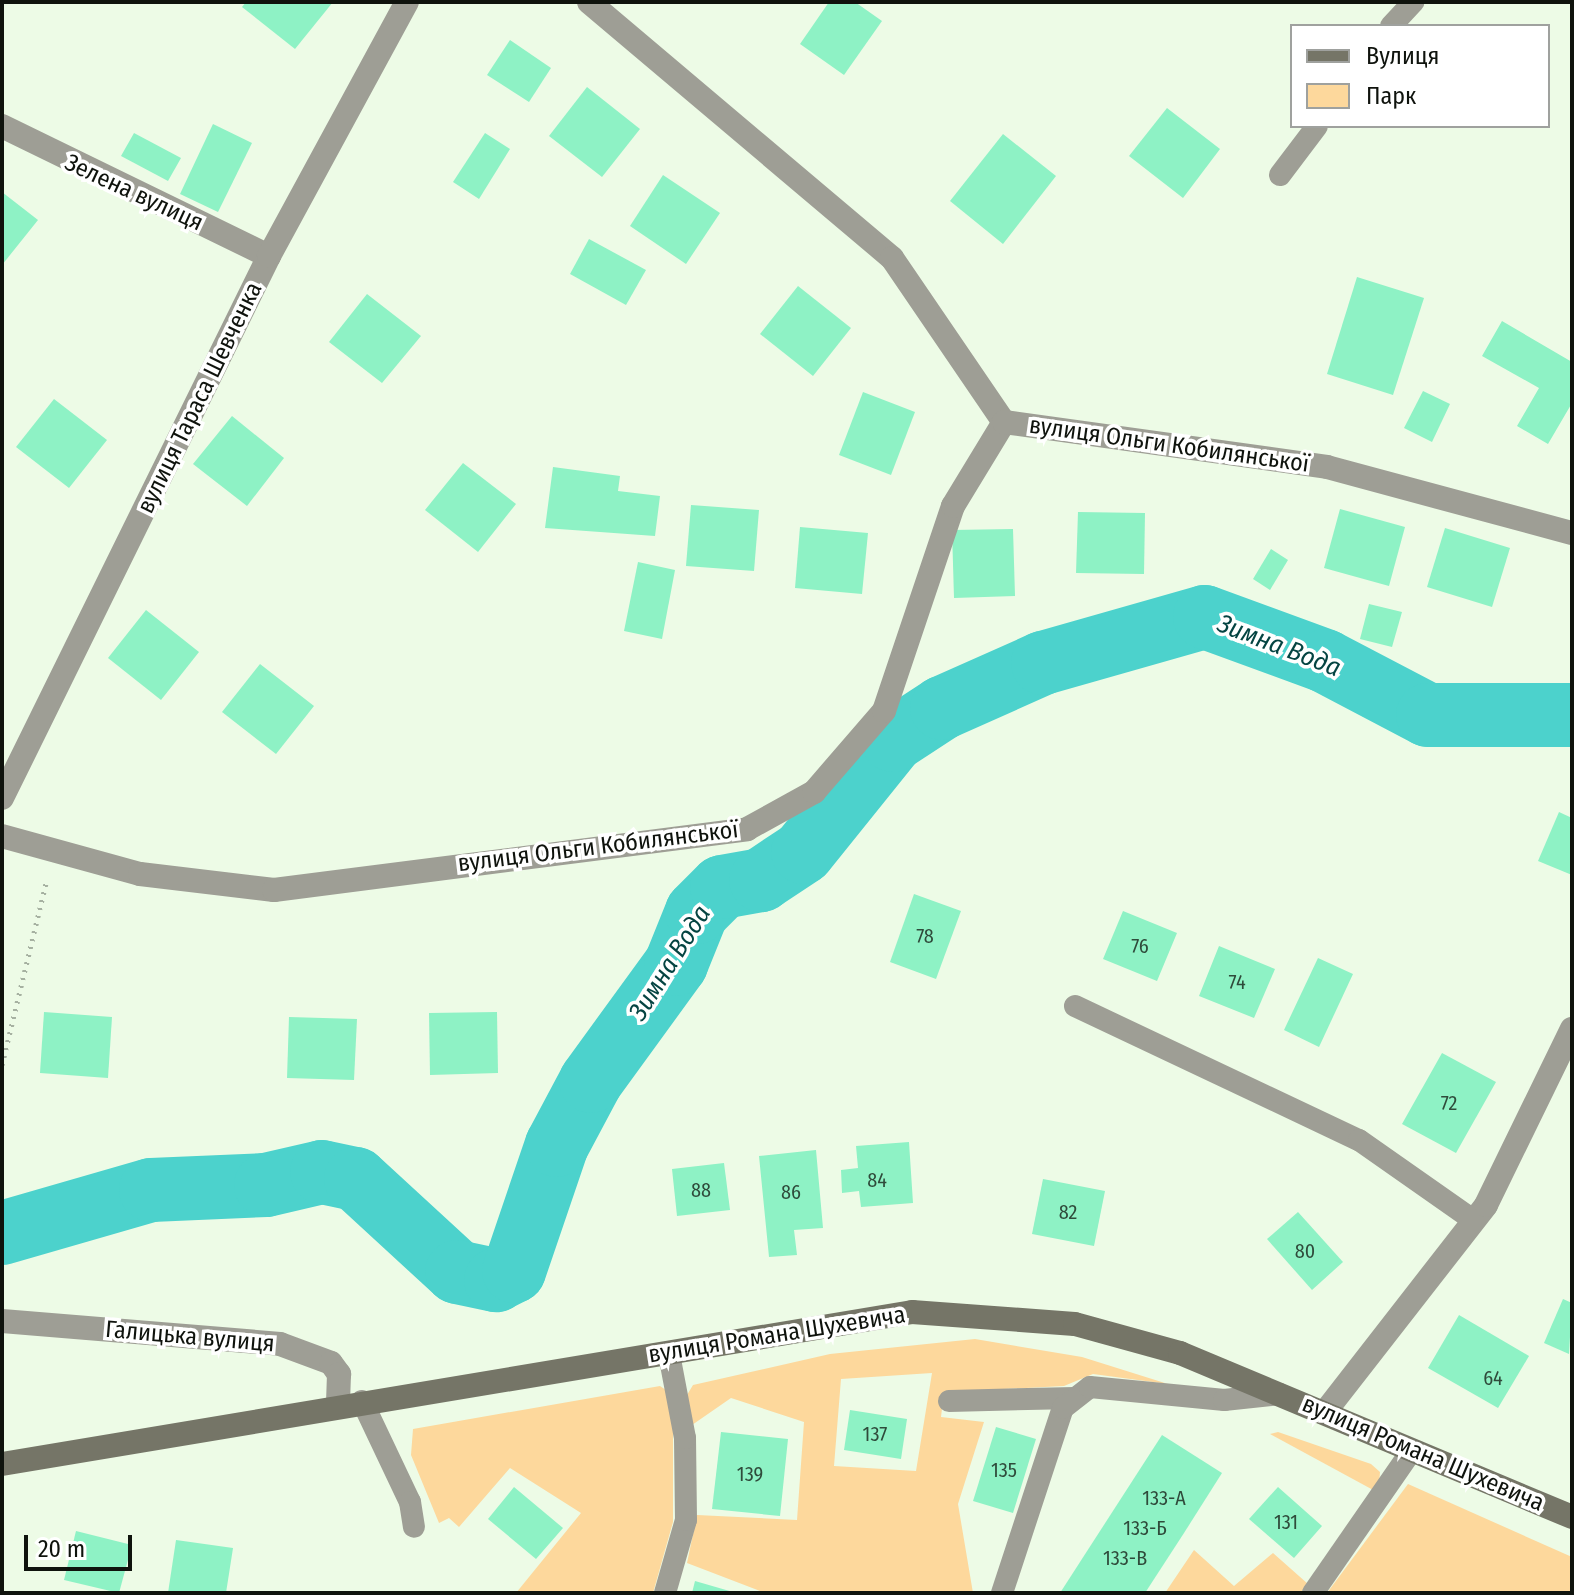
<!DOCTYPE html>
<html>
<head>
<meta charset="utf-8">
<style>
	body { margin:0 }
	#map { position:relative; width:1574px; height:1595px; overflow:hidden; background:#edfbe6; font-family:"Fira Sans Condensed",sans-serif }
	div>[style] { position:absolute }
	.green>* { inset:0; background:#fdd89c }
	.river>* { height:64px; margin:-32px; padding:0 32px; transform-origin:32px; border-radius:32px; background:#4cd2cc }
	.building>* { inset:0; background:#8ef2c5 }
	.path>* { height:5px; margin-top:-2.5px; transform-origin:0; background:repeating-linear-gradient(90deg,#a6b1a1 0 2px,transparent 0 8px) }
	.lane>* { height:22px; margin:-11px; padding:0 11px; transform-origin:11px; border-radius:11px; background:#9e9e95 }
	.street>* { height:24px; margin:-12px; padding:0 12px; transform-origin:12px; border-radius:12px; background:#9e9e95 }
	.secondary>* { height:24px; margin:-12px; padding:0 12px; transform-origin:12px; border-radius:12px; background:#757567 }
	span { translate:-50% -50%; white-space:nowrap; text-align:center; line-height:1.15; -webkit-text-stroke:7px #fff; paint-order:stroke }
	.number-label { font-size:20px; color:#2f4b3b }
	.number-label span { -webkit-text-stroke-width:0 }
	.street-label { font-size:24px; color:#0f130d }
	.water-label { font-size:26px; color:#054442; font-style:italic }
	.frame { position:absolute; inset:0; border:4px solid #0f130d; pointer-events:none }
	.legend { position:absolute; left:1290px; top:24px; width:260px; height:104px; box-sizing:border-box; background:#fff; border:2px solid #9fa19e; margin:0; padding:10px 14px; list-style:none; font-size:24px; color:#0f130d }
	.legend li { display:flex; align-items:center; gap:16px; height:40px }
	.legend b { width:40px; border:2px solid #9fa19e }
	.scale { position:absolute; left:24px; top:1535px; width:108px; height:36px; box-sizing:border-box; border:4px solid #0f130d; border-top:0; padding-left:10px; font-size:24px; line-height:28px; white-space:nowrap; color:#0f130d; -webkit-text-stroke:6px #fff; paint-order:stroke }
</style>
</head>
<body>
<div id="map">
	<div class="green">
		<i style="clip-path:polygon(evenodd,975px 1339px,1082px 1357px,1168px 1384px,1093px 1374px,1064px 1386px,944px 1392px,941px 1417px,984px 1422px,958px 1504px,973px 1593px,765px 1593px,687px 1563px,697px 1515px,797px 1520px,804px 1422px,731px 1398px,692px 1425px,687px 1395px,693px 1385px,830px 1354px,975px 1339px,932px 1373px,916px 1471px,834px 1466px,841px 1379px,932px 1373px)"></i>
		<i style="clip-path:polygon(660px 1386px,669px 1392px,673px 1428px,673px 1522px,653px 1593px,516px 1593px,581px 1513px,510px 1468px,459px 1527px,449px 1518px,439px 1523px,411px 1455px,413px 1429px)"></i>
		<i style="clip-path:polygon(1278px 1432px,1371px 1464px,1380px 1472px,1379px 1484px,1375px 1491px,1270px 1434px)"></i>
		<i style="clip-path:polygon(1408px 1484px,1572px 1557px,1572px 1593px,1327px 1593px)"></i>
		<i style="clip-path:polygon(1194px 1550px,1234px 1586px,1273px 1553px,1308px 1584px,1300px 1593px,1165px 1593px)"></i>
	</div>
	<div class="river">
		<i style="left:2px;top:1233px;width:155px;rotate:-16.1deg"></i>
		<i style="left:151px;top:1190px;width:115px;rotate:-2.5deg"></i>
		<i style="left:266px;top:1185px;width:57px;rotate:-13.1deg"></i>
		<i style="left:322px;top:1172px;width:35px;rotate:12deg"></i>
		<i style="left:356px;top:1179px;width:137px;rotate:42.6deg"></i>
		<i style="left:457px;top:1272px;width:40px;rotate:12deg"></i>
		<i style="left:496px;top:1280px;width:20px;rotate:-27deg"></i>
		<i style="left:514px;top:1271px;width:133px;rotate:-71.2deg"></i>
		<i style="left:557px;top:1145px;width:72px;rotate:-62deg"></i>
		<i style="left:591px;top:1081px;width:145px;rotate:-54deg"></i>
		<i style="left:676px;top:964px;width:56px;rotate:-68deg"></i>
		<i style="left:697px;top:912px;width:35px;rotate:-45deg"></i>
		<i style="left:722px;top:887px;width:40px;rotate:-10deg"></i>
		<i style="left:761px;top:880px;width:50px;rotate:-33.7deg"></i>
		<i style="left:803px;top:852px;width:144px;rotate:-51.2deg"></i>
		<i style="left:893px;top:740px;width:59px;rotate:-33.1deg"></i>
		<i style="left:942px;top:708px;width:111px;rotate:-24deg"></i>
		<i style="left:1043px;top:663px;width:168px;rotate:-15.9deg"></i>
		<i style="left:1205px;top:617px;width:128px;rotate:20.1deg"></i>
		<i style="left:1325px;top:661px;width:116px;rotate:27.7deg"></i>
		<i style="left:1428px;top:715px;width:144px"></i>
	</div>
	<div class="building">
		<i style="clip-path:polygon(246px 2px,333px 2px,295px 49px,242px 7px)"></i>
		<i style="clip-path:polygon(829px 2px,855px 2px,882px 21px,844px 75px,800px 44px)"></i>
		<i style="clip-path:polygon(510px 40px,551px 68px,529px 102px,487px 75px)"></i>
		<i style="clip-path:polygon(587px 87px,640px 129px,602px 177px,549px 136px)"></i>
		<i style="clip-path:polygon(1167px 108px,1220px 149px,1183px 198px,1129px 156px)"></i>
		<i style="clip-path:polygon(213px 124px,252px 143px,218px 212px,180px 194px)"></i>
		<i style="clip-path:polygon(134px 133px,181px 158px,168px 181px,121px 156px)"></i>
		<i style="clip-path:polygon(485px 133px,510px 149px,479px 199px,453px 182px)"></i>
		<i style="clip-path:polygon(1003px 134px,1056px 176px,1003px 244px,950px 201px)"></i>
		<i style="clip-path:polygon(663px 175px,720px 213px,686px 264px,630px 226px)"></i>
		<i style="clip-path:polygon(2px 192px,38px 220px,2px 265px)"></i>
		<i style="clip-path:polygon(589px 239px,646px 270px,626px 305px,570px 274px)"></i>
		<i style="clip-path:polygon(1357px 277px,1424px 298px,1393px 395px,1327px 374px)"></i>
		<i style="clip-path:polygon(798px 286px,851px 328px,813px 376px,760px 334px)"></i>
		<i style="clip-path:polygon(367px 294px,421px 336px,382px 383px,329px 342px)"></i>
		<i style="clip-path:polygon(1502px 321px,1572px 362px,1572px 403px,1548px 444px,1517px 426px,1539px 388px,1482px 356px)"></i>
		<i style="clip-path:polygon(1423px 391px,1450px 404px,1432px 442px,1404px 428px)"></i>
		<i style="clip-path:polygon(863px 392px,915px 412px,891px 475px,839px 455px)"></i>
		<i style="clip-path:polygon(54px 399px,107px 440px,69px 488px,16px 447px)"></i>
		<i style="clip-path:polygon(232px 416px,284px 458px,247px 506px,193px 464px)"></i>
		<i style="clip-path:polygon(463px 463px,516px 504px,478px 552px,425px 510px)"></i>
		<i style="clip-path:polygon(553px 467px,620px 476px,618px 491px,660px 496px,655px 536px,545px 528px)"></i>
		<i style="clip-path:polygon(691px 505px,759px 510px,754px 571px,686px 566px)"></i>
		<i style="clip-path:polygon(1340px 509px,1405px 527px,1389px 586px,1324px 568px)"></i>
		<i style="clip-path:polygon(1078px 512px,1145px 513px,1144px 574px,1076px 573px)"></i>
		<i style="clip-path:polygon(800px 527px,868px 533px,862px 594px,795px 588px)"></i>
		<i style="clip-path:polygon(1445px 528px,1510px 548px,1492px 607px,1427px 587px)"></i>
		<i style="clip-path:polygon(1013px 529px,1015px 596px,954px 598px,952px 530px)"></i>
		<i style="clip-path:polygon(1271px 549px,1288px 560px,1270px 590px,1253px 579px)"></i>
		<i style="clip-path:polygon(638px 562px,675px 570px,662px 639px,624px 631px)"></i>
		<i style="clip-path:polygon(1369px 604px,1402px 612px,1392px 647px,1360px 639px)"></i>
		<i style="clip-path:polygon(146px 610px,199px 652px,161px 700px,108px 658px)"></i>
		<i style="clip-path:polygon(260px 664px,314px 706px,276px 754px,222px 712px)"></i>
		<i style="clip-path:polygon(1559px 812px,1572px 818px,1572px 875px,1538px 861px)"></i>
		<i style="clip-path:polygon(914px 894px,961px 911px,936px 979px,890px 962px)"></i>
		<i style="clip-path:polygon(1123px 911px,1177px 933px,1157px 981px,1103px 959px)"></i>
		<i style="clip-path:polygon(1219px 946px,1275px 969px,1254px 1018px,1199px 996px)"></i>
		<i style="clip-path:polygon(1318px 958px,1353px 974px,1319px 1047px,1284px 1030px)"></i>
		<i style="clip-path:polygon(44px 1012px,112px 1017px,108px 1078px,40px 1073px)"></i>
		<i style="clip-path:polygon(497px 1012px,498px 1073px,430px 1075px,429px 1013px)"></i>
		<i style="clip-path:polygon(289px 1017px,357px 1019px,354px 1080px,287px 1078px)"></i>
		<i style="clip-path:polygon(1442px 1053px,1496px 1082px,1456px 1153px,1402px 1124px)"></i>
		<i style="clip-path:polygon(909px 1142px,913px 1203px,861px 1207px,859px 1191px,842px 1193px,841px 1170px,858px 1168px,856px 1146px)"></i>
		<i style="clip-path:polygon(816px 1150px,823px 1228px,794px 1230px,797px 1255px,769px 1257px,759px 1156px)"></i>
		<i style="clip-path:polygon(724px 1163px,730px 1210px,677px 1216px,672px 1169px)"></i>
		<i style="clip-path:polygon(1043px 1179px,1105px 1191px,1094px 1246px,1032px 1234px)"></i>
		<i style="clip-path:polygon(1298px 1212px,1343px 1262px,1312px 1290px,1267px 1239px)"></i>
		<i style="clip-path:polygon(1563px 1299px,1572px 1303px,1569px 1354px,1544px 1343px)"></i>
		<i style="clip-path:polygon(1459px 1315px,1529px 1356px,1498px 1408px,1428px 1368px)"></i>
		<i style="clip-path:polygon(850px 1410px,907px 1419px,901px 1459px,844px 1450px)"></i>
		<i style="clip-path:polygon(996px 1427px,1036px 1439px,1013px 1513px,973px 1501px)"></i>
		<i style="clip-path:polygon(721px 1432px,788px 1439px,780px 1516px,712px 1509px)"></i>
		<i style="clip-path:polygon(1162px 1435px,1222px 1473px,1184px 1533px,1145px 1593px,1060px 1593px)"></i>
		<i style="clip-path:polygon(514px 1487px,563px 1528px,536px 1559px,488px 1519px)"></i>
		<i style="clip-path:polygon(1278px 1487px,1322px 1526px,1294px 1558px,1249px 1519px)"></i>
		<i style="clip-path:polygon(76px 1531px,132px 1545px,119px 1593px,64px 1580px)"></i>
		<i style="clip-path:polygon(176px 1540px,233px 1548px,226px 1593px,168px 1593px)"></i>
		<i style="clip-path:polygon(695px 1581px,733px 1592px,733px 1593px,692px 1593px)"></i>
	</div>
	<div class="path">
		<i style="left:2px;top:1065px;width:191px;rotate:-76.4deg"></i>
	</div>
	<div class="lane">
		<i style="left:1391px;top:26px;width:33px;rotate:-47deg"></i>
		<i style="left:1280px;top:175px;width:61px;rotate:-52.9deg"></i>
		<i style="left:1075px;top:1006px;width:314px;rotate:25.3deg"></i>
		<i style="left:1359px;top:1140px;width:138px;rotate:35deg"></i>
		<i style="left:362px;top:1401px;width:112px;rotate:64.6deg"></i>
		<i style="left:410px;top:1502px;width:25px;rotate:81deg"></i>
		<i style="left:949px;top:1401px;width:126px;rotate:-1.4deg"></i>
		<i style="left:665px;top:1593px;width:76px;rotate:-74deg"></i>
		<i style="left:686px;top:1520px;width:82px;rotate:-90.7deg"></i>
		<i style="left:685px;top:1438px;width:86px;rotate:-100.8deg"></i>
		<i style="left:1002px;top:1593px;width:195px;rotate:-71.8deg"></i>
		<i style="left:1063px;top:1408px;width:34px;rotate:-38deg"></i>
		<i style="left:1090px;top:1387px;width:135px;rotate:5.5deg"></i>
		<i style="left:1224px;top:1400px;width:56px;rotate:-6.1deg"></i>
		<i style="left:1313px;top:1593px;width:174px;rotate:-55.3deg"></i>
	</div>
	<div class="street">
		<i style="left:589px;top:2px;width:397px;rotate:40.2deg"></i>
		<i style="left:892px;top:258px;width:199px;rotate:55.7deg"></i>
		<i style="left:2px;top:126px;width:297px;rotate:26deg"></i>
		<i style="left:2px;top:798px;width:604px;rotate:-63.77deg"></i>
		<i style="left:269px;top:256px;width:289px;rotate:-61.5deg"></i>
		<i style="left:2px;top:836px;width:143px;rotate:15.4deg"></i>
		<i style="left:140px;top:874px;width:135px;rotate:6.8deg"></i>
		<i style="left:274px;top:890px;width:477px;rotate:-7.3deg"></i>
		<i style="left:747px;top:829px;width:77px;rotate:-28.9deg"></i>
		<i style="left:814px;top:792px;width:107px;rotate:-49.2deg"></i>
		<i style="left:884px;top:711px;width:216px;rotate:-71.4deg"></i>
		<i style="left:953px;top:506px;width:98px;rotate:-58.7deg"></i>
		<i style="left:1004px;top:422px;width:326px;rotate:7.9deg"></i>
		<i style="left:1327px;top:467px;width:254px;rotate:15.1deg"></i>
		<i style="left:2px;top:1321px;width:279px;rotate:4.7deg"></i>
		<i style="left:280px;top:1344px;width:54px;rotate:20.4deg"></i>
		<i style="left:331px;top:1363px;width:14px;rotate:54deg"></i>
		<i style="left:339px;top:1374px;width:30px;rotate:92deg"></i>
		<i style="left:1325px;top:1412px;width:262px;rotate:-52.1deg"></i>
		<i style="left:1486px;top:1205px;width:196px;rotate:-64deg"></i>
	</div>
	<div class="secondary">
		<i style="left:2px;top:1464px;width:923px;rotate:-9.48deg"></i>
		<i style="left:912px;top:1312px;width:163px;rotate:4.2deg"></i>
		<i style="left:1075px;top:1324px;width:109px;rotate:15.4deg"></i>
		<i style="left:1180px;top:1353px;width:425px;rotate:22.7deg"></i>
	</div>
	<div class="number-label">
		<span style="left:925px;top:936px">78</span>
		<span style="left:1140px;top:946px">76</span>
		<span style="left:1237px;top:982px">74</span>
		<span style="left:1449px;top:1103px">72</span>
		<span style="left:877px;top:1180px">84</span>
		<span style="left:701px;top:1190px">88</span>
		<span style="left:791px;top:1192px">86</span>
		<span style="left:1068px;top:1212px">82</span>
		<span style="left:1305px;top:1251px">80</span>
		<span style="left:1493px;top:1378px">64</span>
		<span style="left:875px;top:1434px">137</span>
		<span style="left:1004px;top:1470px">135</span>
		<span style="left:750px;top:1474px">139</span>
		<span style="left:1164px;top:1498px">133-А</span>
		<span style="left:1286px;top:1522px">131</span>
		<span style="left:1145px;top:1528px">133-Б</span>
		<span style="left:1125px;top:1558px">133-В</span>
	</div>
	<div class="street-label">
		<span style="left:134px;top:193px;rotate:25deg">Зелена вулиця</span>
		<span style="left:200px;top:398px;rotate:-64deg">вулиця Тараса Шевченка</span>
		<span style="left:1169px;top:445px;rotate:8deg">вулиця Ольги Кобилянської</span>
		<span style="left:598px;top:847px;rotate:-7deg">вулиця Ольги Кобилянської</span>
		<span style="left:777px;top:1335px;rotate:-9deg">вулиця Романа Шухевича</span>
		<span style="left:190px;top:1337px;rotate:5deg">Галицька вулиця</span>
		<span style="left:1423px;top:1454px;rotate:23deg">вулиця Романа Шухевича</span>
	</div>
	<div class="water-label">
		<span style="left:1279px;top:646px;rotate:21deg">Зимна Вода</span>
		<span style="left:670px;top:963px;rotate:-58deg">Зимна Вода</span>
	</div>
	<div class="frame"></div>
	<ul class="legend">
	<li><b style="height:10px;background:#757567"></b>Вулиця</li>
	<li><b style="height:22px;background:#fdd89c"></b>Парк</li>
	</ul>
	<div class="scale">20 m</div>
</div>
</body>
</html>
